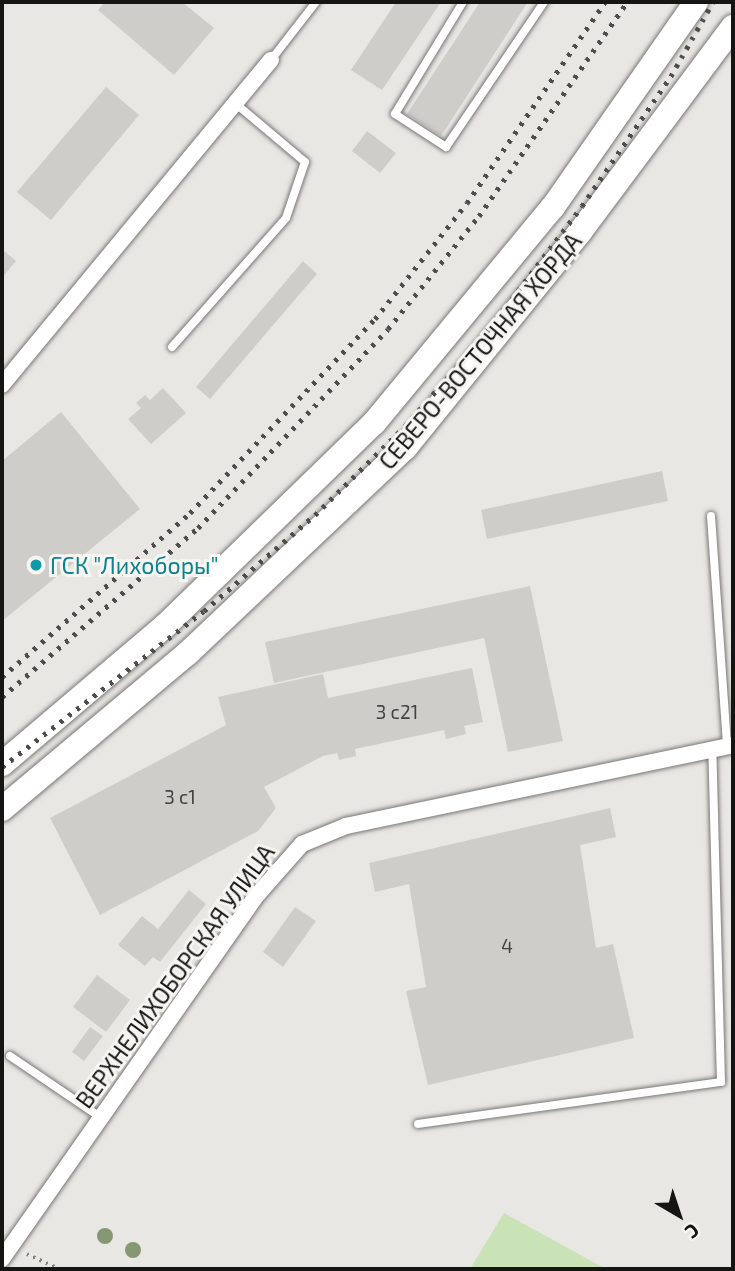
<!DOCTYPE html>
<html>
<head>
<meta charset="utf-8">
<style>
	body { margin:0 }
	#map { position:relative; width:735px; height:1271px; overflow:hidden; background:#e9e7e4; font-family:"Exo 2",sans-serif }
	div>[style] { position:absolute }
	.green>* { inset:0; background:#c9e3b7 }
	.building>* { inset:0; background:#cfcdca }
	.path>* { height:3.5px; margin-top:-1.75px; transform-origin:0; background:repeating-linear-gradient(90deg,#848381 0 2px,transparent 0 7px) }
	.roads { filter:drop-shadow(0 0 2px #797774) drop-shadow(0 0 2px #797774) }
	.service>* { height:8px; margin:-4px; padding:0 4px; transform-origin:4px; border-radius:4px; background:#fff }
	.minor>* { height:16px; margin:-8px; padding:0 8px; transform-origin:8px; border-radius:8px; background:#fff }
	.primary>* { height:24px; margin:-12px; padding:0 12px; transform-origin:12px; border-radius:12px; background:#fff }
	.rail>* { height:5px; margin-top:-2.5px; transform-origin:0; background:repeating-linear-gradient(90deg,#4d4d4b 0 3.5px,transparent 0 10.5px) }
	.trees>* { width:16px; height:16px; margin:-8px; border-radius:50%; background:#869774 }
	.dots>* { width:19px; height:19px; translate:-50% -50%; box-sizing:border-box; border:4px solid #f6f5f1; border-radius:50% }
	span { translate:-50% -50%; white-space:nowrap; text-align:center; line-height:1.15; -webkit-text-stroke:6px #f6f5f1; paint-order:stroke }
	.number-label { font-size:19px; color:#444342 }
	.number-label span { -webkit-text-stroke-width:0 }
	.street-label { font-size:23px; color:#151514 }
	.culture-label { font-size:23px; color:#0d838f }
	.left { translate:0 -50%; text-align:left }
	.frame { position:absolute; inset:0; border:4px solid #151514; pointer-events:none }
	.north { position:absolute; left:644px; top:1180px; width:70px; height:70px; -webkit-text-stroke:5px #f6f5f1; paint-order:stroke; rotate:141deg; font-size:19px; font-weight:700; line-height:28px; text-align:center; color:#151514 }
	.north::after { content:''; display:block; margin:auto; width:24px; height:32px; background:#151514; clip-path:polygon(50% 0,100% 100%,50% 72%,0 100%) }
</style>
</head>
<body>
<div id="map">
	<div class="green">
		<i style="clip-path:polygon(504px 1213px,606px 1269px,470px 1269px)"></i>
	</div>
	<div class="building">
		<i style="clip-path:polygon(105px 2px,182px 2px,214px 28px,174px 75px,98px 10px)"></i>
		<i style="clip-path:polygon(396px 2px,441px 2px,382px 90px,351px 70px)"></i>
		<i style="clip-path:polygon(480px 2px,528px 2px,441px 136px,407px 114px)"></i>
		<i style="clip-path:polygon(106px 87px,139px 115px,51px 220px,17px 192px)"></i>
		<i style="clip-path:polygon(367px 131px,396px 153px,380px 173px,352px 151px)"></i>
		<i style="clip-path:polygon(2px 249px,16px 261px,2px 278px)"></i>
		<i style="clip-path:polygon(303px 261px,317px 274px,210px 399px,196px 387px)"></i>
		<i style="clip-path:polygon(163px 388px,186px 413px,151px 444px,128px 419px,141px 408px,136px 403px,145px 395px,150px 400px)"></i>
		<i style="clip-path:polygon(61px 412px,140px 509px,2px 621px,2px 461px)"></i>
		<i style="clip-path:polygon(662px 471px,668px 501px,487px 539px,481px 510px)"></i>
		<i style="clip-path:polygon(530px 586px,563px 741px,508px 752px,484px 638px,274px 683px,265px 642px)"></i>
		<i style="clip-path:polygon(472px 668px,483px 722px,464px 726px,466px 734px,446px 739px,444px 730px,355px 749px,356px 756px,339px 760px,337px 753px,323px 756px,264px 787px,276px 808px,258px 831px,100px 915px,50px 818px,226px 725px,218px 697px,323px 674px,328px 698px)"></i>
		<i style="clip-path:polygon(610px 808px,616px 837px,580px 845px,596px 948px,613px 944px,634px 1038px,428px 1085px,406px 991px,426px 987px,409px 884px,375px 892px,369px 863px)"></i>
		<i style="clip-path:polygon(189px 890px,206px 904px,160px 962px,153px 957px,145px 966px,118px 945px,142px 916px,158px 929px)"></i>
		<i style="clip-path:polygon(295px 907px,316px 921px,283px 967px,263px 952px)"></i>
		<i style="clip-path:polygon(97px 975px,130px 1000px,106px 1032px,73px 1007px)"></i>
		<i style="clip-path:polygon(90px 1027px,103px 1036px,84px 1061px,72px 1052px)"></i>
	</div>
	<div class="path">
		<i style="left:27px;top:1254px;width:35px;rotate:25deg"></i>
	</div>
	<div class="roads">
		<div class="service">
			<i style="left:463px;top:2px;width:131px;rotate:121.3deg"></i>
			<i style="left:395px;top:114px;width:61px;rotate:32.9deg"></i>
			<i style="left:446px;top:147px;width:175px;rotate:-55.9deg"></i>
			<i style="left:271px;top:60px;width:73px;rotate:-52.2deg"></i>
			<i style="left:172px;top:347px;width:172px;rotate:-48.5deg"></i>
			<i style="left:286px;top:218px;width:59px;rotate:-71.3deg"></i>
			<i style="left:305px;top:162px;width:92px;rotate:-139.9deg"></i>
			<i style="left:711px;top:516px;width:231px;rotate:86deg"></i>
			<i style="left:10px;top:1056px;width:109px;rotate:34.1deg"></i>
			<i style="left:418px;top:1124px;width:306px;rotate:-7.9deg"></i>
			<i style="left:721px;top:1082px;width:333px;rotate:-91.5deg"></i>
		</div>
		<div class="minor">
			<i style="left:2px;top:385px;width:422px;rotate:-50.4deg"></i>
			<i style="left:2px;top:1259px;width:446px;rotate:-55deg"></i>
			<i style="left:258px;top:894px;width:67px;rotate:-48.7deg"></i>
			<i style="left:302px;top:844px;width:48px;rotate:-22.2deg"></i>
			<i style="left:346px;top:826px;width:395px;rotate:-11.8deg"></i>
		</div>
		<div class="primary">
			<i style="left:2px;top:764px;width:214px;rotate:-40.3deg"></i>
			<i style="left:165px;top:626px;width:291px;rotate:-44.2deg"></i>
			<i style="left:374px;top:423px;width:281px;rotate:-50.4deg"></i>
			<i style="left:553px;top:207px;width:250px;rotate:-55.1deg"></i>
			<i style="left:2px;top:809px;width:243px;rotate:-40deg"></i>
			<i style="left:188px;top:653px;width:299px;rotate:-43.4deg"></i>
			<i style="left:405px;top:448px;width:278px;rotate:-51deg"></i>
			<i style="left:580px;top:232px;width:256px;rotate:-53.3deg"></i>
		</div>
	</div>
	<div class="rail">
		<i style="left:2px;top:677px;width:249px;rotate:-41.1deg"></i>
		<i style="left:190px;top:513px;width:268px;rotate:-46.4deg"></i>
		<i style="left:375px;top:319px;width:148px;rotate:-51.6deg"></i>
		<i style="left:467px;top:203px;width:244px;rotate:-55.5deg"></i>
		<i style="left:2px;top:697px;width:259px;rotate:-40.8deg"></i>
		<i style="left:198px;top:528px;width:275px;rotate:-46.3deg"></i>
		<i style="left:388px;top:329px;width:145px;rotate:-51.2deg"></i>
		<i style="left:479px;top:216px;width:260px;rotate:-55.3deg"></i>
		<i style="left:2px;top:767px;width:255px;rotate:-37.7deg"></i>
		<i style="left:204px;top:611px;width:147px;rotate:-40.9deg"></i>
		<i style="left:315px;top:515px;width:127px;rotate:-44.7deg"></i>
		<i style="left:405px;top:426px;width:113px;rotate:-48.6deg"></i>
		<i style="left:480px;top:341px;width:169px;rotate:-52.9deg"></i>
		<i style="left:582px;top:206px;width:158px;rotate:-55.6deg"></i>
		<i style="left:671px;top:76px;width:85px;rotate:-60.4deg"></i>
	</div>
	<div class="trees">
		<i style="left:105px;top:1236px"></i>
		<i style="left:133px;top:1250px"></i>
	</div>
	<div class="dots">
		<i style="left:36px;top:565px;background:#0f9aa8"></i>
	</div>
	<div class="number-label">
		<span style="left:397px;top:712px">3 с21</span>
		<span style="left:180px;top:797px">3 с1</span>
		<span style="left:507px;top:946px">4</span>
	</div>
	<div class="street-label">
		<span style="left:480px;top:351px;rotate:-50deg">СЕВЕРО-ВОСТОЧНАЯ ХОРДА</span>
		<span style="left:175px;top:976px;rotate:-54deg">ВЕРХНЕЛИХОБОРСКАЯ УЛИЦА</span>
	</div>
	<div class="culture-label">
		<span class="left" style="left:50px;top:565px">ГСК "Лихоборы"</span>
	</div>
	<div class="frame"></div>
	<div class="north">С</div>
</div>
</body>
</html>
